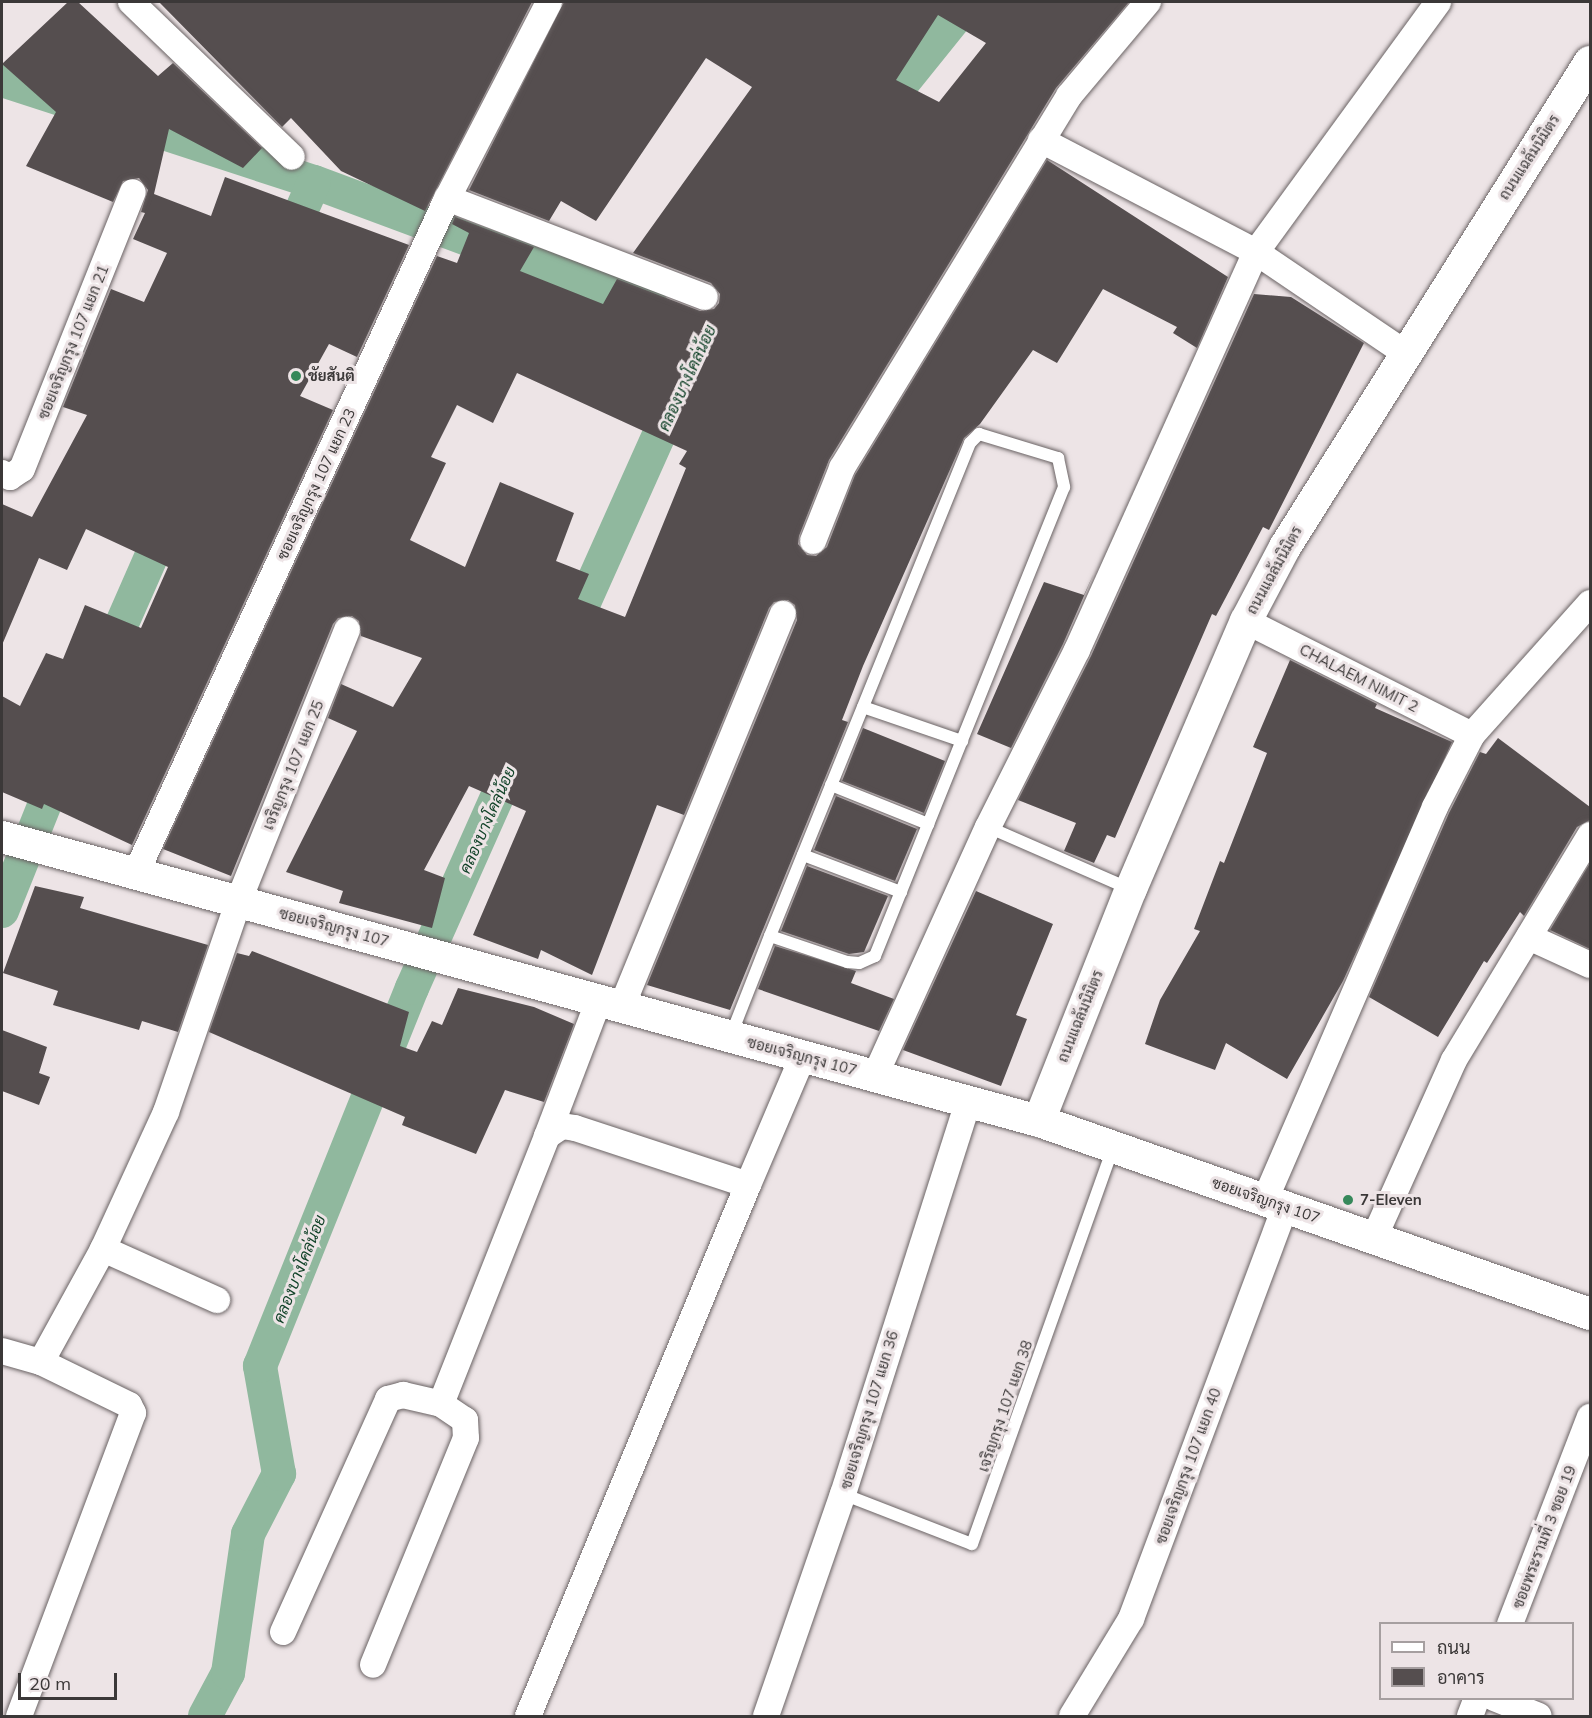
<!DOCTYPE html>
<html>
<head>
<meta charset="utf-8">
<style>
	body { margin:0 }
	#map { position:relative; width:1592px; height:1718px; overflow:hidden; background:#ede4e6; font-family:Mulish,Sarabun,sans-serif }
	div>[style] { position:absolute }
	.canal>* { height:34px; margin:-17px; padding:0 17px; transform-origin:17px; border-radius:17px; background:#90b89e }
	.building>* { inset:0; background:#554e4f }
	.roads { filter:drop-shadow(0 0 2px #6a6364) drop-shadow(0 0 2px #6a6364) }
	.service>* { height:12px; margin:-6px; padding:0 6px; transform-origin:6px; border-radius:6px; background:#fff }
	.minor>* { height:26px; margin:-13px; padding:0 13px; transform-origin:13px; border-radius:13px; background:#fff }
	.tertiary>* { height:32px; margin:-16px; padding:0 16px; transform-origin:16px; border-radius:16px; background:#fff }
	.dots>* { width:16px; height:16px; translate:-50% -50%; box-sizing:border-box; border:3px solid #ede4e6; border-radius:50% }
	span { translate:-50% -50%; white-space:nowrap; text-align:center; line-height:1.15; -webkit-text-stroke:6px #ede4e6; paint-order:stroke }
	.street-label { font-size:15px; color:#3b3838 }
	.poi-label { font-size:15px; color:#3b3838; font-weight:700 }
	.left { translate:0 -50%; text-align:left }
	.water-label { font-size:16px; color:#114228; font-style:italic }
	.frame { position:absolute; inset:0; border:3px solid #3b3838; pointer-events:none }
	.legend { position:absolute; left:1379px; top:1622px; width:195px; height:78px; box-sizing:border-box; background:#ede4e6; border:2px solid #a69fa0; margin:0; padding:8px 10px; list-style:none; font-size:18px; color:#3b3838 }
	.legend li { display:flex; align-items:center; gap:12px; height:30px }
	.legend b { width:30px; border:2px solid #a69fa0 }
	.scale { position:absolute; left:18px; top:1673px; width:99px; height:27px; box-sizing:border-box; border:3px solid #3b3838; border-top:0; padding-left:8px; font-size:18px; line-height:21px; white-space:nowrap; color:#3b3838; -webkit-text-stroke:4px #ede4e6; paint-order:stroke }
</style>
</head>
<body>
<div id="map">
	<div class="canal">
		<i style="left:2px;top:80px;width:78px;rotate:18deg"></i>
		<i style="left:124px;top:120px;width:200px;rotate:18.1deg"></i>
		<i style="left:314px;top:182px;width:362px;rotate:20.4deg"></i>
		<i style="left:872px;top:121px;width:153px;rotate:-51.1deg"></i>
		<i style="left:284px;top:250px;width:74px;rotate:-66.2deg"></i>
		<i style="left:565px;top:645px;width:274px;rotate:-65.9deg"></i>
		<i style="left:105px;top:662px;width:159px;rotate:-66.3deg"></i>
		<i style="left:2px;top:911px;width:156px;rotate:-68.2deg"></i>
		<i style="left:205px;top:1716px;width:49px;rotate:-61.9deg"></i>
		<i style="left:228px;top:1673px;width:140px;rotate:-81.8deg"></i>
		<i style="left:248px;top:1534px;width:68px;rotate:-62.7deg"></i>
		<i style="left:279px;top:1474px;width:110px;rotate:-100deg"></i>
		<i style="left:260px;top:1366px;width:407px;rotate:-68.1deg"></i>
		<i style="left:412px;top:988px;width:253px;rotate:-66deg"></i>
	</div>
	<div class="building">
		<i style="clip-path:polygon(68px 2px,78px 2px,158px 76px,173px 63px,262px 148px,243px 168px,169px 129px,154px 194px,211px 216px,225px 177px,409px 245px,357px 357px,329px 344px,300px 396px,333px 410px,132px 845px,44px 804px,42px 809px,2px 792px,2px 696px,20px 706px,46px 653px,63px 659px,85px 605px,141px 628px,168px 567px,86px 529px,67px 570px,39px 558px,2px 645px,2px 504px,32px 517px,87px 415px,63px 407px,111px 289px,144px 302px,167px 253px,133px 239px,145px 213px,141px 212px,148px 190px,139px 178px,123px 181px,113px 202px,26px 166px,56px 112px,2px 64px)"></i>
		<i style="clip-path:polygon(159px 2px,532px 2px,425px 211px,341px 171px,291px 118px,282px 127px)"></i>
		<i style="clip-path:polygon(evenodd,564px 2px,1129px 2px,1056px 88px,829px 460px,799px 536px,798px 544px,807px 555px,816px 556px,827px 547px,855px 475px,1047px 160px,1228px 277px,1197px 348px,1173px 333px,1177px 327px,1103px 289px,1057px 363px,1033px 350px,980px 424px,964px 438px,863px 666px,842px 720px,848px 722px,730px 1010px,647px 985px,797px 620px,795px 605px,788px 600px,774px 602px,769px 608px,684px 815px,657px 805px,592px 975px,541px 950px,538px 959px,473px 935px,526px 811px,469px 786px,424px 870px,445px 878px,432px 928px,339px 903px,343px 891px,286px 872px,357px 731px,328px 718px,341px 684px,393px 707px,422px 658px,361px 636px,359px 621px,352px 616px,338px 618px,333px 624px,231px 876px,163px 849px,437px 256px,457px 263px,469px 233px,452px 224px,455px 217px,534px 247px,520px 271px,603px 304px,617px 279px,700px 311px,714px 309px,719px 303px,720px 294px,711px 283px,633px 253px,752px 87px,706px 58px,596px 221px,561px 201px,549px 221px,469px 190px,564px 2px,938px 15px,986px 43px,939px 102px,896px 80px,938px 15px,564px 2px,517px 373px,687px 451px,679px 464px,686px 468px,625px 617px,578px 599px,589px 574px,556px 561px,574px 513px,500px 482px,465px 567px,410px 540px,446px 463px,431px 457px,457px 405px,493px 423px,517px 373px)"></i>
		<i style="clip-path:polygon(1254px 294px,1291px 297px,1364px 343px,1269px 530px,1263px 527px,1216px 616px,1212px 614px,1115px 838px,1107px 835px,1094px 863px,1064px 851px,1076px 823px,1018px 800px,1091px 656px)"></i>
		<i style="clip-path:polygon(1094px 573px,1063px 644px,1011px 748px,977px 734px,1044px 582px,1084px 595px)"></i>
		<i style="clip-path:polygon(1290px 660px,1377px 704px,1375px 708px,1452px 742px,1343px 981px,1287px 1079px,1226px 1043px,1215px 1070px,1145px 1044px,1160px 1000px,1200px 931px,1194px 929px,1220px 861px,1224px 863px,1267px 753px,1253px 747px)"></i>
		<i style="clip-path:polygon(863px 728px,945px 761px,924px 813px,842px 781px)"></i>
		<i style="clip-path:polygon(1498px 738px,1590px 807px,1590px 820px,1577px 827px,1524px 916px,1520px 912px,1487px 963px,1484px 961px,1438px 1037px,1369px 997px,1449px 813px,1480px 752px,1486px 754px)"></i>
		<i style="clip-path:polygon(836px 796px,917px 829px,895px 881px,814px 850px)"></i>
		<i style="clip-path:polygon(1590px 863px,1590px 949px,1550px 930px)"></i>
		<i style="clip-path:polygon(807px 866px,888px 896px,864px 952px,849px 954px,781px 931px)"></i>
		<i style="clip-path:polygon(35px 886px,84px 897px,80px 908px,208px 945px,178px 1032px,142px 1021px,139px 1030px,53px 1005px,58px 991px,3px 973px)"></i>
		<i style="clip-path:polygon(976px 891px,1053px 924px,1016px 1015px,1027px 1019px,1001px 1086px,903px 1050px)"></i>
		<i style="clip-path:polygon(775px 946px,856px 971px,851px 983px,894px 999px,879px 1031px,758px 989px)"></i>
		<i style="clip-path:polygon(252px 951px,409px 1012px,400px 1046px,417px 1052px,432px 1021px,442px 1025px,458px 988px,534px 1007px,574px 1024px,544px 1102px,505px 1090px,476px 1154px,402px 1125px,405px 1117px,209px 1032px,237px 953px,249px 956px)"></i>
		<i style="clip-path:polygon(2px 1030px,47px 1047px,39px 1073px,50px 1077px,39px 1105px,2px 1091px)"></i>
	</div>
	<div class="roads">
		<div class="service">
			<i style="left:863px;top:707px;width:105px;rotate:19deg"></i>
			<i style="left:831px;top:785px;width:105px;rotate:21.9deg"></i>
			<i style="left:988px;top:827px;width:155px;rotate:23.6deg"></i>
			<i style="left:803px;top:855px;width:105px;rotate:20.7deg"></i>
			<i style="left:731px;top:1035px;width:106px;rotate:-68.5deg"></i>
			<i style="left:770px;top:936px;width:532px;rotate:-67.92deg"></i>
			<i style="left:970px;top:443px;width:13px;rotate:-45deg"></i>
			<i style="left:979px;top:434px;width:83px;rotate:16.9deg"></i>
			<i style="left:1058px;top:458px;width:30px;rotate:78deg"></i>
			<i style="left:1064px;top:487px;width:506px;rotate:111.95deg"></i>
			<i style="left:875px;top:956px;width:17px;rotate:156deg"></i>
			<i style="left:859px;top:963px;width:12px;rotate:-175deg"></i>
			<i style="left:847px;top:962px;width:81px;rotate:-161.3deg"></i>
			<i style="left:843px;top:1494px;width:138px;rotate:21.2deg"></i>
			<i style="left:972px;top:1544px;width:421px;rotate:-70.4deg"></i>
		</div>
		<div class="minor">
			<i style="left:131px;top:2px;width:223px;rotate:43.9deg"></i>
			<i style="left:1041px;top:140px;width:242px;rotate:27.5deg"></i>
			<i style="left:1256px;top:252px;width:180px;rotate:34.1deg"></i>
			<i style="left:447px;top:198px;width:276px;rotate:21deg"></i>
			<i style="left:2px;top:473px;width:9px;rotate:27deg"></i>
			<i style="left:10px;top:477px;width:14px;rotate:-34deg"></i>
			<i style="left:22px;top:469px;width:298px;rotate:-68.2deg"></i>
			<i style="left:813px;top:541px;width:79px;rotate:-68.3deg"></i>
			<i style="left:842px;top:468px;width:436px;rotate:-58.6deg"></i>
			<i style="left:1069px;top:96px;width:123px;rotate:-50deg"></i>
			<i style="left:1246px;top:621px;width:253px;rotate:26.8deg"></i>
			<i style="left:136px;top:873px;width:738px;rotate:-65.24deg"></i>
			<i style="left:445px;top:203px;width:226px;rotate:-62.6deg"></i>
			<i style="left:1529px;top:937px;width:67px;rotate:24.7deg"></i>
			<i style="left:622px;top:1006px;width:424px;rotate:-67.7deg"></i>
			<i style="left:875px;top:1076px;width:273px;rotate:-65.6deg"></i>
			<i style="left:988px;top:827px;width:198px;rotate:-63.3deg"></i>
			<i style="left:1077px;top:650px;width:436px;rotate:-65.8deg"></i>
			<i style="left:1256px;top:252px;width:309px;rotate:-53.9deg"></i>
			<i style="left:547px;top:1136px;width:146px;rotate:-69.1deg"></i>
			<i style="left:1265px;top:1200px;width:428px;rotate:-66.6deg"></i>
			<i style="left:1435px;top:807px;width:81px;rotate:-62.8deg"></i>
			<i style="left:1472px;top:735px;width:177px;rotate:-48.2deg"></i>
			<i style="left:1374px;top:1238px;width:195px;rotate:-65.8deg"></i>
			<i style="left:1454px;top:1060px;width:263px;rotate:-58.8deg"></i>
			<i style="left:103px;top:1249px;width:125px;rotate:24.1deg"></i>
			<i style="left:2px;top:1351px;width:41px;rotate:15.8deg"></i>
			<i style="left:41px;top:1362px;width:98px;rotate:26deg"></i>
			<i style="left:129px;top:1405px;width:9px;rotate:63deg"></i>
			<i style="left:133px;top:1413px;width:324px;rotate:110.6deg"></i>
			<i style="left:41px;top:1362px;width:129px;rotate:-61.2deg"></i>
			<i style="left:103px;top:1249px;width:151px;rotate:-65.3deg"></i>
			<i style="left:166px;top:1112px;width:224px;rotate:-71deg"></i>
			<i style="left:239px;top:900px;width:291px;rotate:-68.2deg"></i>
			<i style="left:441px;top:1404px;width:288px;rotate:-68.4deg"></i>
			<i style="left:547px;top:1136px;width:18px;rotate:-34deg"></i>
			<i style="left:562px;top:1126px;width:13px;rotate:9deg"></i>
			<i style="left:575px;top:1128px;width:182px;rotate:18.2deg"></i>
			<i style="left:748px;top:1185px;width:140px;rotate:-66.9deg"></i>
			<i style="left:1510px;top:1624px;width:222px;rotate:-68.9deg"></i>
			<i style="left:283px;top:1632px;width:256px;rotate:-65.7deg"></i>
			<i style="left:388px;top:1399px;width:16px;rotate:-15deg"></i>
			<i style="left:403px;top:1395px;width:39px;rotate:13deg"></i>
			<i style="left:441px;top:1404px;width:29px;rotate:34deg"></i>
			<i style="left:465px;top:1420px;width:18px;rotate:87deg"></i>
			<i style="left:466px;top:1438px;width:245px;rotate:112.3deg"></i>
			<i style="left:1494px;top:1698px;width:48px;rotate:21.8deg"></i>
			<i style="left:528px;top:1716px;width:575px;rotate:-67.5deg"></i>
			<i style="left:766px;top:1716px;width:235px;rotate:-70.9deg"></i>
			<i style="left:843px;top:1494px;width:411px;rotate:-72.3deg"></i>
			<i style="left:1072px;top:1716px;width:114px;rotate:-58.7deg"></i>
			<i style="left:1131px;top:1619px;width:440px;rotate:-69.5deg"></i>
			<i style="left:1470px;top:1716px;width:19px;rotate:-69deg"></i>
		</div>
		<div class="tertiary">
			<i style="left:2px;top:837px;width:1075px;rotate:15.32deg"></i>
			<i style="left:1039px;top:1121px;width:584px;rotate:19.3deg"></i>
			<i style="left:1039px;top:1121px;width:250px;rotate:-68.4deg"></i>
			<i style="left:1131px;top:889px;width:292px;rotate:-66.8deg"></i>
			<i style="left:1246px;top:621px;width:84px;rotate:-62.2deg"></i>
			<i style="left:1285px;top:547px;width:573px;rotate:-57.84deg"></i>
		</div>
	</div>
	<div class="dots">
		<i style="left:296px;top:376px;background:#36885a"></i>
		<i style="left:1348px;top:1200px;background:#36885a"></i>
	</div>
	<div class="street-label">
		<span style="left:1529px;top:157px;rotate:-57deg">ถนนแฉล้มนิมิตร</span>
		<span style="left:73px;top:342px;rotate:-68deg">ซอยเจริญกรุง 107 แยก 21</span>
		<span style="left:316px;top:484px;rotate:-65deg">ซอยเจริญกรุง 107 แยก 23</span>
		<span style="left:1274px;top:570px;rotate:-61deg">ถนนแฉล้มนิมิตร</span>
		<span style="left:1359px;top:678px;rotate:27deg">CHALAEM NIMIT 2</span>
		<span style="left:293px;top:765px;rotate:-68deg">เจริญกรุง 107 แยก 25</span>
		<span style="left:334px;top:927px;rotate:15deg">ซอยเจริญกรุง 107</span>
		<span style="left:1080px;top:1016px;rotate:-68deg">ถนนแฉล้มนิมิตร</span>
		<span style="left:802px;top:1056px;rotate:15deg">ซอยเจริญกรุง 107</span>
		<span style="left:1266px;top:1200px;rotate:19deg">ซอยเจริญกรุง 107</span>
		<span style="left:1005px;top:1406px;rotate:-71deg">เจริญกรุง 107 แยก 38</span>
		<span style="left:869px;top:1410px;rotate:-73deg">ซอยเจริญกรุง 107 แยก 36</span>
		<span style="left:1188px;top:1466px;rotate:-70deg">ซอยเจริญกรุง 107 แยก 40</span>
		<span style="left:1544px;top:1537px;rotate:-69deg">ซอยพระรามที่ 3 ซอย 19</span>
	</div>
	<div class="poi-label">
		<span class="left" style="left:308px;top:376px">ชัยสันติ</span>
		<span class="left" style="left:1360px;top:1200px">7-Eleven</span>
	</div>
	<div class="water-label">
		<span style="left:687px;top:378px;rotate:-65deg">คลองบางโคล่น้อย</span>
		<span style="left:487px;top:820px;rotate:-66deg">คลองบางโคล่น้อย</span>
		<span style="left:299px;top:1269px;rotate:-68deg">คลองบางโคล่น้อย</span>
	</div>
	<div class="frame"></div>
	<ul class="legend">
	<li><b style="height:8px;background:#fff"></b>ถนน</li>
	<li><b style="height:16px;background:#554e4f"></b>อาคาร</li>
	</ul>
	<div class="scale">20 m</div>
</div>
</body>
</html>
